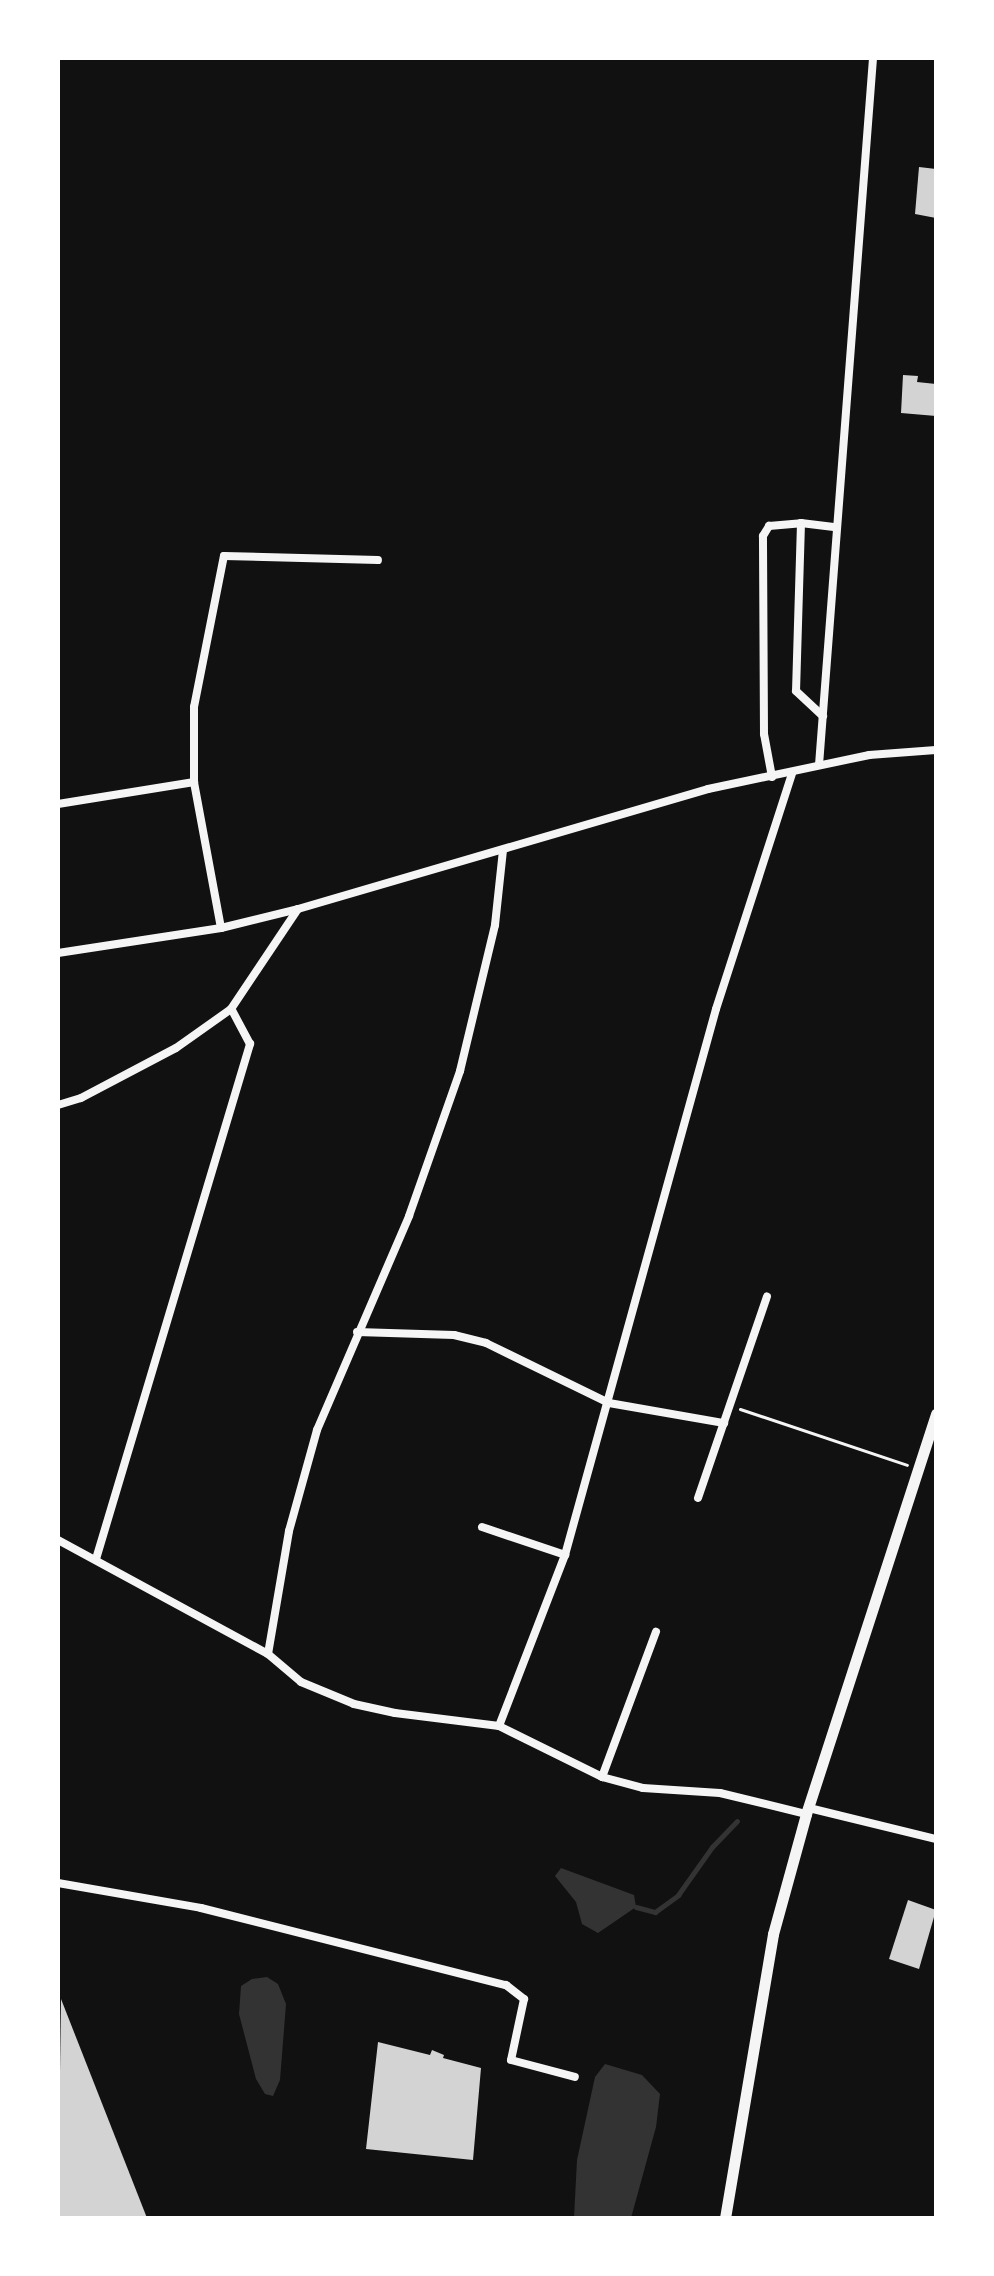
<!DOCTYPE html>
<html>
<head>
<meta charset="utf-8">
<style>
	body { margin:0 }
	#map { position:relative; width:994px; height:2276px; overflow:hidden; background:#111; font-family:"Archivo Narrow",sans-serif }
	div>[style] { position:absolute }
	.water>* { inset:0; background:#333 }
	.stream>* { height:5px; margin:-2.5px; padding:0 2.5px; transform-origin:2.5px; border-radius:2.5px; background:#333 }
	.building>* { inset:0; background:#d3d3d3 }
	.path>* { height:3px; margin:-1.5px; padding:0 1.5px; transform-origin:1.5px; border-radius:1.5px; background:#f5f5f5 }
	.minor>* { height:8px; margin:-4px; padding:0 4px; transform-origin:4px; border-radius:4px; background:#f5f5f5 }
	.tertiary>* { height:11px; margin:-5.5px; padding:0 5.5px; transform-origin:5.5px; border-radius:5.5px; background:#f5f5f5 }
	span { translate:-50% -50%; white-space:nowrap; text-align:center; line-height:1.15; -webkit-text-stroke:6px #fff; paint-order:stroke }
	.frame { position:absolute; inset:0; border:60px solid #fff; pointer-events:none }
</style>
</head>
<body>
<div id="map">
	<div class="water">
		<i style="clip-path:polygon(561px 1868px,634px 1895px,636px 1907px,598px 1933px,582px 1924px,576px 1902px,555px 1876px)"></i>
		<i style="clip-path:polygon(267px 1977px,278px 1984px,286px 2004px,280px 2080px,273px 2096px,265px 2094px,256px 2079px,239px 2014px,241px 1986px,252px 1979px)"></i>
		<i style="clip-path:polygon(605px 2064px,642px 2075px,660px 2094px,656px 2127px,631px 2218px,574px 2218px,577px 2160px,595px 2077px)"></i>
	</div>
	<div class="stream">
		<i style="left:636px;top:1907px;width:20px;rotate:15deg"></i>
		<i style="left:655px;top:1912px;width:29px;rotate:-36deg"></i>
		<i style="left:678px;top:1895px;width:59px;rotate:-54.7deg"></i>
		<i style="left:712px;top:1847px;width:36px;rotate:-46deg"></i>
	</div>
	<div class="building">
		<i style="clip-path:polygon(919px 167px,936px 169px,936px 218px,915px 214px)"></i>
		<i style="clip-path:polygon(903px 375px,918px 376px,917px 382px,936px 384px,936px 416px,901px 413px)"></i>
		<i style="clip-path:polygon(908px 1900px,936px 1910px,919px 1969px,889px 1959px)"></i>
		<i style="clip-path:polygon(61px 1999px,147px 2218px,58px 2218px)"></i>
		<i style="clip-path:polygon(378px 2042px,430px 2055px,432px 2050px,444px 2055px,443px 2058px,481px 2068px,473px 2160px,366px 2149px)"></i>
	</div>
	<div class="path">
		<i style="left:740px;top:1409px;width:176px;rotate:18.5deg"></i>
	</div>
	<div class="minor">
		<i style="left:801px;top:523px;width:168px;rotate:91.7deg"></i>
		<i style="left:796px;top:691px;width:37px;rotate:43deg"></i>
		<i style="left:819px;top:765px;width:709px;rotate:-85.63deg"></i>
		<i style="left:772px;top:777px;width:44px;rotate:-100.5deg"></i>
		<i style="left:764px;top:734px;width:198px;rotate:-90.3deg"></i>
		<i style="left:763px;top:536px;width:12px;rotate:-59deg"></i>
		<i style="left:769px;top:526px;width:32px;rotate:-5deg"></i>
		<i style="left:801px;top:523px;width:35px;rotate:7deg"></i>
		<i style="left:58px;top:804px;width:138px;rotate:-9.2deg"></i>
		<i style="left:221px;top:928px;width:148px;rotate:-100.5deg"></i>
		<i style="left:194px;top:782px;width:75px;rotate:-90deg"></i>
		<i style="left:194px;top:707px;width:154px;rotate:-78.8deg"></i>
		<i style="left:224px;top:556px;width:154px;rotate:1.5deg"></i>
		<i style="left:58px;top:953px;width:165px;rotate:-8.7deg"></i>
		<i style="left:221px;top:928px;width:79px;rotate:-13.9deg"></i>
		<i style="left:298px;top:909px;width:427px;rotate:-16.3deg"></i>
		<i style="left:708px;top:789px;width:165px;rotate:-11.9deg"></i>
		<i style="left:869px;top:755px;width:67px;rotate:-4.3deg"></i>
		<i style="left:58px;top:1105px;width:24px;rotate:-17deg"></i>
		<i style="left:81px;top:1098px;width:107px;rotate:-27.8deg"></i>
		<i style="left:176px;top:1048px;width:67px;rotate:-35.3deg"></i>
		<i style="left:231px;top:1009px;width:120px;rotate:-56.2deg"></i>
		<i style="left:357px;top:1332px;width:97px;rotate:1.8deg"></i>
		<i style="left:454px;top:1335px;width:33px;rotate:14deg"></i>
		<i style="left:486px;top:1343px;width:137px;rotate:26deg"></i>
		<i style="left:609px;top:1403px;width:117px;rotate:9.9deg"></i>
		<i style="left:698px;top:1498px;width:213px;rotate:-71.1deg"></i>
		<i style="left:482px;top:1527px;width:88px;rotate:18.6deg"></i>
		<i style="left:58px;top:1540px;width:239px;rotate:28.5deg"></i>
		<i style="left:268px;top:1654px;width:43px;rotate:40.3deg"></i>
		<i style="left:301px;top:1682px;width:57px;rotate:22.5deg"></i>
		<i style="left:354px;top:1704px;width:42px;rotate:12.4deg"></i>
		<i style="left:395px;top:1713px;width:105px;rotate:7.1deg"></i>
		<i style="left:499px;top:1726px;width:115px;rotate:26.3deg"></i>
		<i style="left:602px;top:1777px;width:42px;rotate:15deg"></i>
		<i style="left:643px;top:1788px;width:77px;rotate:3.7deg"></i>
		<i style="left:720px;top:1793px;width:89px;rotate:13.7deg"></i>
		<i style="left:96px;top:1559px;width:538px;rotate:-73.35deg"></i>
		<i style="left:250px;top:1044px;width:40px;rotate:-118deg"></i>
		<i style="left:268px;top:1654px;width:125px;rotate:-80.3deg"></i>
		<i style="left:289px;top:1531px;width:105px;rotate:-74.5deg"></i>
		<i style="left:317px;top:1430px;width:233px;rotate:-66.7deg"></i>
		<i style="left:409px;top:1216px;width:154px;rotate:-70.6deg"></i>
		<i style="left:460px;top:1071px;width:150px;rotate:-76.5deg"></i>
		<i style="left:495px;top:925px;width:75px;rotate:-83.9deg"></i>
		<i style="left:499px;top:1726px;width:183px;rotate:-68.9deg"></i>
		<i style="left:565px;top:1555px;width:566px;rotate:-74.54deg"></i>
		<i style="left:716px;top:1009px;width:248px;rotate:-72.1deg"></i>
		<i style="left:602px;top:1777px;width:155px;rotate:-69.6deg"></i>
		<i style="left:809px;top:1808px;width:131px;rotate:13.7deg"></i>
		<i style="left:58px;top:1883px;width:145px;rotate:9.9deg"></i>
		<i style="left:201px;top:1908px;width:315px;rotate:14.2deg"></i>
		<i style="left:506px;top:1985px;width:23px;rotate:38deg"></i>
		<i style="left:524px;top:1999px;width:62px;rotate:102deg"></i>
		<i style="left:511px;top:2060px;width:66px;rotate:14.9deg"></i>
	</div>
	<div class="tertiary">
		<i style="left:725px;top:2218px;width:288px;rotate:-80.4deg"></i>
		<i style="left:773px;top:1934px;width:124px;rotate:-74.6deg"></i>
		<i style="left:806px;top:1814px;width:421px;rotate:-72deg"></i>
	</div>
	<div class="frame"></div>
</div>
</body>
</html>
